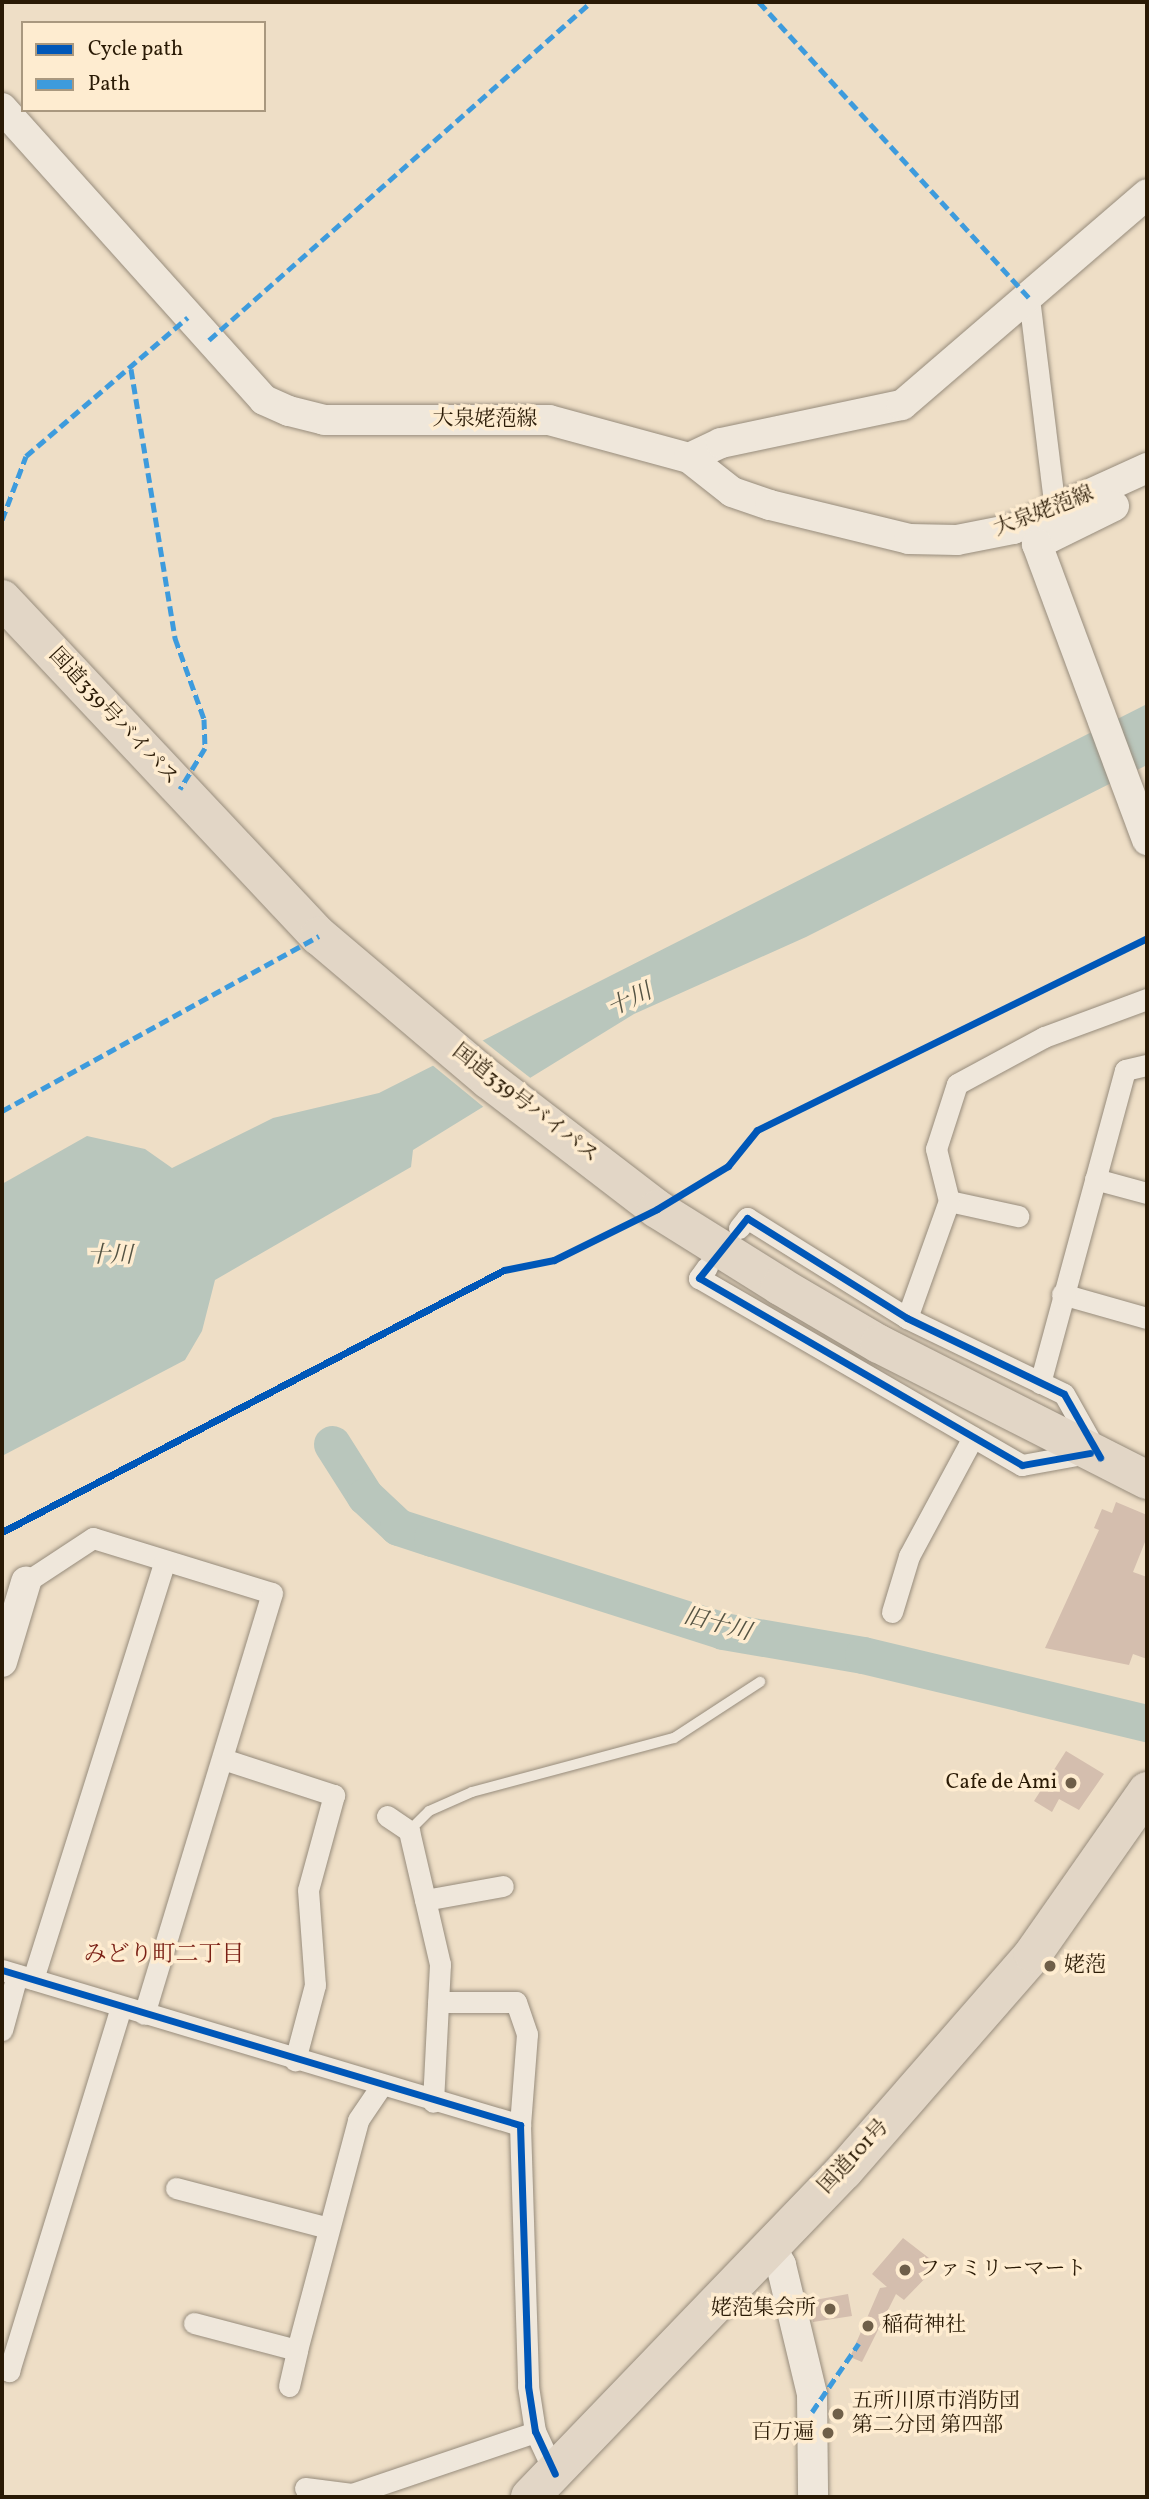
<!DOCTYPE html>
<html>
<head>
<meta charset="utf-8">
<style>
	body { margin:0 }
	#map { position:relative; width:1149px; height:2499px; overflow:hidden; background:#eedec6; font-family:Vollkorn,"Noto Serif JP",serif }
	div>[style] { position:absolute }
	.water>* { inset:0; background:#b9c6bc }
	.pier>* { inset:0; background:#eedec6 }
	.river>* { height:37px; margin:-18.5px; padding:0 18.5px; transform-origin:18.5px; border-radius:18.5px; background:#b9c6bc }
	.building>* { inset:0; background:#d4beae }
	.roads { filter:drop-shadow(0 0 2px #978c7c) drop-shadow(0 0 2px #978c7c) }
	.lane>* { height:10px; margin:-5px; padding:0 5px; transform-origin:5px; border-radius:5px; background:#efe7db }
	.street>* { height:21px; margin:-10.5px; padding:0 10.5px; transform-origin:10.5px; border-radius:10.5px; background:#efe7db }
	.secondary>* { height:30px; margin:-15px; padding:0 15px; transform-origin:15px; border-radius:15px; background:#efe7db }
	.highway>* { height:38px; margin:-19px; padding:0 19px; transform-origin:19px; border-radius:19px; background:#e2d6c6 }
	.quiet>* { height:5px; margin-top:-2.5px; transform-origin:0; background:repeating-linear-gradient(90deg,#3d9bdd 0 10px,transparent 0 15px) }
	.cycleway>* { height:7px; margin:-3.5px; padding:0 3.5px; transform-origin:3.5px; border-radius:3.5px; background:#0057b8 }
	.dots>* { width:19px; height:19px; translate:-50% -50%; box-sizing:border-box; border:4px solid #feecd0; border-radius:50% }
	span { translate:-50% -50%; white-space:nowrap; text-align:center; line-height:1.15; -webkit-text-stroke:7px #feecd0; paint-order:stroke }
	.street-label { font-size:21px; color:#2a1a05 }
	.poi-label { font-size:21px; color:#2a1a05 }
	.right { translate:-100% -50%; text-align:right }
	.left { translate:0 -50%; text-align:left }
	.water-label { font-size:23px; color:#545343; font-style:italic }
	.neighbourhood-label { font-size:23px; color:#7a1f14 }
	.frame { position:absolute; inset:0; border:4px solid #2a1a05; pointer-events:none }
	.legend { position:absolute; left:21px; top:21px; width:245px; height:91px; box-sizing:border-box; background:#feecd0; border:2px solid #a9987f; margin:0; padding:9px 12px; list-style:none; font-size:21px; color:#2a1a05 }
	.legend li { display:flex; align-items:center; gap:14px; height:35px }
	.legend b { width:35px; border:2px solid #a9987f }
</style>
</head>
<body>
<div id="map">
	<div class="water">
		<i style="clip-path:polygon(1147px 704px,1147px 765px,806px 937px,634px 1014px,413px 1150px,411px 1167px,215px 1280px,202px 1331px,185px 1360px,2px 1456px,2px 1184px,87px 1136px,145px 1149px,172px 1168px,273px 1118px,379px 1093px)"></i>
	</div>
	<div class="pier">
		<i style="clip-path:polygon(482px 1040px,533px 1080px,486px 1109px,431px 1064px)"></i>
	</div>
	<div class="river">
		<i style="left:332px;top:1444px;width:62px;rotate:57.6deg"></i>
		<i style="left:365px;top:1496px;width:45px;rotate:43.2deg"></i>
		<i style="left:398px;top:1527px;width:36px;rotate:18deg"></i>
		<i style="left:432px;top:1538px;width:305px;rotate:17.7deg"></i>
		<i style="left:723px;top:1631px;width:142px;rotate:9.7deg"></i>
		<i style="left:863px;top:1655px;width:292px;rotate:13.5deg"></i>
	</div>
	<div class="building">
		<i style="clip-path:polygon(1116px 1502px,1147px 1515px,1147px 1537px,1133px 1572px,1147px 1577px,1147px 1659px,1133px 1654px,1129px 1665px,1045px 1648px,1099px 1530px,1094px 1528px,1102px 1509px,1112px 1513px)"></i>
		<i style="clip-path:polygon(1066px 1751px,1104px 1774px,1079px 1810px,1059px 1799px,1052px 1812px,1034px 1801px)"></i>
		<i style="clip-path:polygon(903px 2238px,938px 2265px,904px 2300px,896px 2294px,862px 2362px,850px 2357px,880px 2288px,887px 2287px,872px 2274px)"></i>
		<i style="clip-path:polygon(848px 2294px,852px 2316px,813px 2322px,809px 2301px)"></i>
	</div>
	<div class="roads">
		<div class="lane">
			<i style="left:409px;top:1831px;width:28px;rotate:-45deg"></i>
			<i style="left:429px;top:1811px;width:47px;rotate:-23.8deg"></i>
			<i style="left:472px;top:1792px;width:209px;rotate:-15deg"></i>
			<i style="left:674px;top:1738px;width:103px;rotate:-33.1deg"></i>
		</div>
		<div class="street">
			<i style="left:1029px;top:298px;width:215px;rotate:83deg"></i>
			<i style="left:1095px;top:1179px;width:54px;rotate:15.1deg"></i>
			<i style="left:949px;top:1201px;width:71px;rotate:12.3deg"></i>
			<i style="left:739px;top:1228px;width:13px;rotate:-51deg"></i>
			<i style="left:747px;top:1218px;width:189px;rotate:32deg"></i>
			<i style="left:907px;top:1318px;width:174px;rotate:25.8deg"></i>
			<i style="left:1064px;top:1394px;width:63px;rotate:60.6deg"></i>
			<i style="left:707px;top:1267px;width:14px;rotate:126deg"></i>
			<i style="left:699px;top:1278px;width:373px;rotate:30.1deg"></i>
			<i style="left:1022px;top:1465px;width:67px;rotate:-10.3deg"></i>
			<i style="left:1062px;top:1294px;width:88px;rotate:15.8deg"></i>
			<i style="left:907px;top:1318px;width:124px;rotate:-70.3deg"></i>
			<i style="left:949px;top:1201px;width:54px;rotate:-104deg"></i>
			<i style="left:936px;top:1149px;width:68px;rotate:-72.1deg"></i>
			<i style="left:957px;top:1084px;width:99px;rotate:-28.4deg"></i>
			<i style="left:1044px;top:1037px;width:110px;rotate:-20.3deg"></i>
			<i style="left:1040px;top:1383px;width:324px;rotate:-74.8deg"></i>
			<i style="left:1125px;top:1070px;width:23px;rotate:-13deg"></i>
			<i style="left:26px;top:1582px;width:80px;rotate:-33.3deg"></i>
			<i style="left:93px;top:1538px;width:187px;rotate:17.1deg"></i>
			<i style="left:272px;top:1593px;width:440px;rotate:106.9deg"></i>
			<i style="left:892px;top:1612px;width:59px;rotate:-73.1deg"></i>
			<i style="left:909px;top:1556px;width:135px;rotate:-61.7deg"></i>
			<i style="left:223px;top:1759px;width:117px;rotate:18deg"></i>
			<i style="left:334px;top:1795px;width:98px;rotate:105.3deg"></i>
			<i style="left:308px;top:1890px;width:95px;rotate:85.8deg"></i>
			<i style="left:315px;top:1985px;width:78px;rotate:104.9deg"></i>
			<i style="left:387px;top:1816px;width:27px;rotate:34deg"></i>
			<i style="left:409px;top:1831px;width:137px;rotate:76.9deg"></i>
			<i style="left:440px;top:1964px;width:138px;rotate:92.9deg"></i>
			<i style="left:425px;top:1900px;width:79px;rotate:-10.2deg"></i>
			<i style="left:2px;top:1970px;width:541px;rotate:16.66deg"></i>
			<i style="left:520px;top:2125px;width:261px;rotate:88.2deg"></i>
			<i style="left:528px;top:2386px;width:46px;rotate:81.2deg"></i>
			<i style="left:535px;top:2431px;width:47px;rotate:65.1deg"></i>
			<i style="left:33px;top:1979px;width:438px;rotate:-72.5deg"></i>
			<i style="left:438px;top:2002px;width:78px"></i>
			<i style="left:516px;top:2002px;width:34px;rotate:71deg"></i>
			<i style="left:527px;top:2034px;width:91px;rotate:94.4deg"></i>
			<i style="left:2px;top:2030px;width:57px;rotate:-74.7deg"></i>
			<i style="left:176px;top:2188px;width:157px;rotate:14.7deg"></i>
			<i style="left:194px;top:2323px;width:106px;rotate:14.7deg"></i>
			<i style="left:297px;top:2350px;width:238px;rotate:-75.1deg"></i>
			<i style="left:358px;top:2120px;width:41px;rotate:-55.9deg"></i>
			<i style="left:2px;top:2368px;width:8px;rotate:23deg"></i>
			<i style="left:9px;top:2371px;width:381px;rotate:-72.9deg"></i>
			<i style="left:289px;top:2386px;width:37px;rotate:-77deg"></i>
			<i style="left:305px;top:2488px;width:47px;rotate:7.3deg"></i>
			<i style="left:352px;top:2494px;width:193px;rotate:-18.7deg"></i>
		</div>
		<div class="secondary">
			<i style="left:2px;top:108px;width:392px;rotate:48.1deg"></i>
			<i style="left:264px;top:400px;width:27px;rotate:24deg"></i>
			<i style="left:289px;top:411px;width:36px;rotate:14deg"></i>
			<i style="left:324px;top:420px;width:225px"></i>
			<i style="left:549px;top:420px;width:145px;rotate:15.2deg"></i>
			<i style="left:689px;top:458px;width:55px;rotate:38.3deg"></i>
			<i style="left:732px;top:492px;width:40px;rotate:18.9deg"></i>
			<i style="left:770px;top:505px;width:143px;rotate:13.7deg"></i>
			<i style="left:909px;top:539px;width:48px;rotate:1.2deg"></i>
			<i style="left:957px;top:540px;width:57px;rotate:-11.1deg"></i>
			<i style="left:1013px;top:529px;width:147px;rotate:-24.5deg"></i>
			<i style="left:689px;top:458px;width:35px;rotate:-25deg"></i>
			<i style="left:721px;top:443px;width:185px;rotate:-11.9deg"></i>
			<i style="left:902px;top:405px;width:323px;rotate:-40.7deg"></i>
			<i style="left:1114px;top:506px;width:86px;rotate:153.7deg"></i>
			<i style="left:1037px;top:544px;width:316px;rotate:69.6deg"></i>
			<i style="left:2px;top:1662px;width:84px;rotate:-73.3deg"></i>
			<i style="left:769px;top:2244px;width:24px;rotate:60deg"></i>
			<i style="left:781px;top:2265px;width:133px;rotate:76.5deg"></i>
			<i style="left:812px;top:2394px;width:103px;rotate:89.4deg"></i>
		</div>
		<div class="highway">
			<i style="left:2px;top:599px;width:463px;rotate:46.8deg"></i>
			<i style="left:319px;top:936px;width:223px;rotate:40.3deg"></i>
			<i style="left:489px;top:1080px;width:212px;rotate:37.5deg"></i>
			<i style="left:657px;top:1209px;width:145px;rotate:32deg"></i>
			<i style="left:780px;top:1286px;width:115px;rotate:30.4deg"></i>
			<i style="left:879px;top:1344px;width:301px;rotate:26.9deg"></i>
			<i style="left:530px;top:2497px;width:453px;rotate:-46.1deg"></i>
			<i style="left:844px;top:2171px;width:288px;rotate:-48.9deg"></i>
			<i style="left:1033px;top:1954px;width:199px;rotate:-55deg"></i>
		</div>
	</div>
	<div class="quiet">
		<i style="left:759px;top:2px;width:401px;rotate:47.6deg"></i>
		<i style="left:209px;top:340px;width:510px;rotate:-41.5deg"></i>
		<i style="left:131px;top:369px;width:273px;rotate:80.7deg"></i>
		<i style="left:175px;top:638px;width:86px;rotate:70.3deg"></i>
		<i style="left:204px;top:719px;width:29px;rotate:88deg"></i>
		<i style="left:205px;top:748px;width:48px;rotate:121.4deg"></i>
		<i style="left:2px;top:520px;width:68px;rotate:-69.4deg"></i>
		<i style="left:26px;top:456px;width:213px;rotate:-40.6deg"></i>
		<i style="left:2px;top:1111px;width:362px;rotate:-28.9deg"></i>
		<i style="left:812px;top:2412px;width:83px;rotate:-55.7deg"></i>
	</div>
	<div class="cycleway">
		<i style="left:1090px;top:1453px;width:69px;rotate:170deg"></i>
		<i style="left:1022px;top:1465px;width:373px;rotate:-149.9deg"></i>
		<i style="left:699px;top:1278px;width:77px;rotate:-51.3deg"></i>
		<i style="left:747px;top:1218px;width:189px;rotate:32deg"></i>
		<i style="left:907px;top:1318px;width:174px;rotate:25.8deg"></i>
		<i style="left:1064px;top:1394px;width:73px;rotate:60.3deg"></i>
		<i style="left:2px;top:1532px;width:566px;rotate:-27.56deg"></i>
		<i style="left:504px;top:1270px;width:51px;rotate:-11.3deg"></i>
		<i style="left:554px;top:1260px;width:115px;rotate:-26.3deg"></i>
		<i style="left:657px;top:1209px;width:83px;rotate:-31.2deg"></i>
		<i style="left:728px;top:1166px;width:46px;rotate:-51.1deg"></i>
		<i style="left:757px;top:1130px;width:435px;rotate:-26.2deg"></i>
		<i style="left:2px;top:1970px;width:541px;rotate:16.66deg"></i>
		<i style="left:520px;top:2125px;width:261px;rotate:88.2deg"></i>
		<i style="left:528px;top:2386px;width:46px;rotate:81.2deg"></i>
		<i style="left:535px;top:2431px;width:47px;rotate:65.1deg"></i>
	</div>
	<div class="dots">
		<i style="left:1071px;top:1783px;background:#6f5f49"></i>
		<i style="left:1050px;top:1966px;background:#6f5f49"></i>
		<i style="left:905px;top:2270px;background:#6f5f49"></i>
		<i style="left:830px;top:2309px;background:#6f5f49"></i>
		<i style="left:868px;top:2326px;background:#6f5f49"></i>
		<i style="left:838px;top:2414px;background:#6f5f49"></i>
		<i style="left:828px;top:2433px;background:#6f5f49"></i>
	</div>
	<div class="street-label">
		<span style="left:485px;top:420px">大泉姥萢線</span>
		<span style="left:1044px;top:512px;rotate:-21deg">大泉姥萢線</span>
		<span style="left:113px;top:717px;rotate:47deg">国道339号バイパス</span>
		<span style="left:525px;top:1104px;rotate:38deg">国道339号バイパス</span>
		<span style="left:854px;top:2157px;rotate:-47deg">国道101号</span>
	</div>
	<div class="poi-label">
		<span class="right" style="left:1057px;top:1783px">Cafe de Ami</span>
		<span class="left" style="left:1064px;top:1966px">姥萢</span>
		<span class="left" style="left:919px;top:2270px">ファミリーマート</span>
		<span class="right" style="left:816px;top:2309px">姥萢集会所</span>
		<span class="left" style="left:882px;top:2326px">稲荷神社</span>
		<span class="left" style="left:852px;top:2414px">五所川原市消防団<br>第二分団 第四部</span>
		<span class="right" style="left:814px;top:2433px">百万遍</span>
	</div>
	<div class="water-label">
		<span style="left:630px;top:1001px;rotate:-26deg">十川</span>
		<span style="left:110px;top:1256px">十川</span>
		<span style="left:717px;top:1625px;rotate:15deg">旧十川</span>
	</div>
	<div class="neighbourhood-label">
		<span style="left:164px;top:1955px">みどり町二丁目</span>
	</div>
	<div class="frame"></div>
	<ul class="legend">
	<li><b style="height:9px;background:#0057b8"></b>Cycle path</li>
	<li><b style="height:9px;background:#3d9bdd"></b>Path</li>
	</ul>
</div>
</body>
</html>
